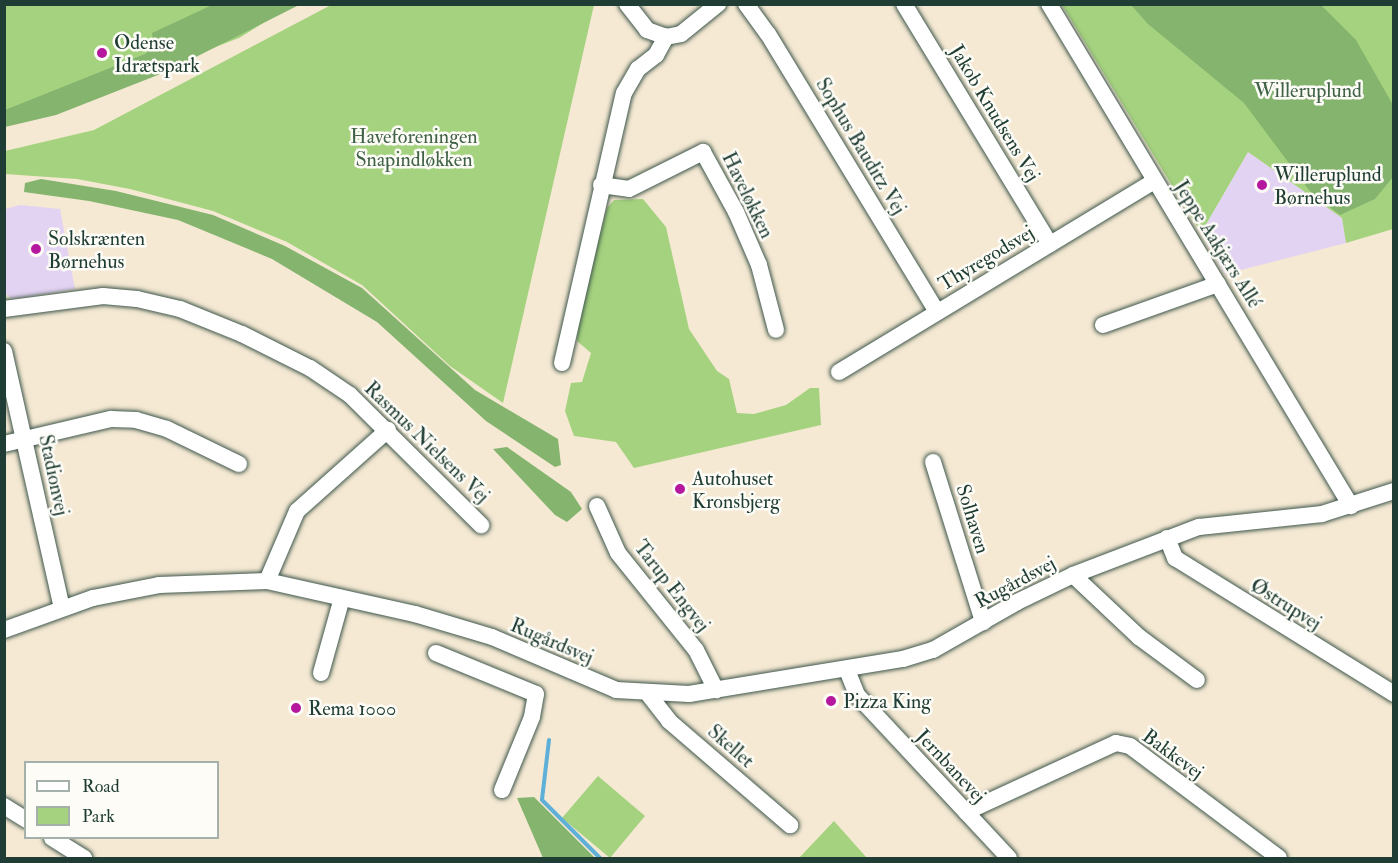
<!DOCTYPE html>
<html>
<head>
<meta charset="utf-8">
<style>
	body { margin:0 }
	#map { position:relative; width:1398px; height:863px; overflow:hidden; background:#f5e9d3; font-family:"IM FELL Double Pica",serif }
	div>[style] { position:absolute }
	.built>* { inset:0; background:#e3d3f2 }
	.green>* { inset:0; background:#a5d27f }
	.forest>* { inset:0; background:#84b46e }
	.stream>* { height:4px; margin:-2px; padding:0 2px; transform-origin:2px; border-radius:2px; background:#5eb0d9 }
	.roads { filter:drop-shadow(0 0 2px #3f574c) drop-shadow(0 0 2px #3f574c) }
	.minor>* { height:16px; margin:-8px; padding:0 8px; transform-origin:8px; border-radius:8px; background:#fff }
	.dots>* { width:16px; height:16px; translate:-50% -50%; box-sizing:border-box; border:3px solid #fdfcf7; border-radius:50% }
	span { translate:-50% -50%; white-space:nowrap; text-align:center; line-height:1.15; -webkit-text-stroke:5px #fdfcf7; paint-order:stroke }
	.poi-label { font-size:20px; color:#1f3d34 }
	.left { translate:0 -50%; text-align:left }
	.park-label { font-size:20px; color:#406247 }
	.street-label { font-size:20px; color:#1f3d34 }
	.frame { position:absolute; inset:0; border:6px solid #1f3d34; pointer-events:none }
	.legend { position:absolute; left:24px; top:761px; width:195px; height:78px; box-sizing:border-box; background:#fdfcf7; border:2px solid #a4b0a9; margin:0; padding:8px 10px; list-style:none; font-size:18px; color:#1f3d34 }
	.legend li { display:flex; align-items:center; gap:12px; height:30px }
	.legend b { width:30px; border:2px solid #a4b0a9 }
</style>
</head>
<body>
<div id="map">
	<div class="built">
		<i style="clip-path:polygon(1248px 152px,1342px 218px,1346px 243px,1225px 274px,1201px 233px)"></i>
		<i style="clip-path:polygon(20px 205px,60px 209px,75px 289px,12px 299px,5px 293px,5px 209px)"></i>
	</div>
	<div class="green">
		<i style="clip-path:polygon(4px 5px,292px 5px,239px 38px,5px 127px)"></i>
		<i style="clip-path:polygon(331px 5px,594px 5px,503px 403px,450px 366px,362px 285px,287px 242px,213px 211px,130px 189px,77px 179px,5px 174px,5px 151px,94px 130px)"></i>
		<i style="clip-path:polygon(1062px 5px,1393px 5px,1393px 229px,1346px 243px,1342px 218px,1248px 152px,1201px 233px)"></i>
		<i style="clip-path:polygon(643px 199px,666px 227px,689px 329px,717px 371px,729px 379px,737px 413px,754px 414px,786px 405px,810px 388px,819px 388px,821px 425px,634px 468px,616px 442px,574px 436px,565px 411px,571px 383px,582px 382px,591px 353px,577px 341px,578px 319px,607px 208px,614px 200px)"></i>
		<i style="clip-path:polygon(598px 776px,645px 816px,610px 858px,562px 818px)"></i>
		<i style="clip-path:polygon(834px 821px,867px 858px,799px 858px)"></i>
	</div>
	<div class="forest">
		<i style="clip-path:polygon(212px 5px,299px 5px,168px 71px,56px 115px,5px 127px,5px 110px,145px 54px,154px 47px,152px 33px)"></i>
		<i style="clip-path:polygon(1131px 5px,1321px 5px,1356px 40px,1393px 105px,1393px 177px,1375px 199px,1340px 215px,1312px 194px,1244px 103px,1148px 24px)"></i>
		<i style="clip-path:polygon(41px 179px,116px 191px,213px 215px,285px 246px,362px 288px,475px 390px,558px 439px,561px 465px,555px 467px,486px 421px,377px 322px,272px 259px,178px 220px,89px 201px,24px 192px,25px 183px)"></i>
		<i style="clip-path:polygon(507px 447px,571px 492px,582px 509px,567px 522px,555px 515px,493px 449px)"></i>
		<i style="clip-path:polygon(534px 797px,595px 858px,543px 858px,517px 798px)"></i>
	</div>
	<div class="stream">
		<i style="left:549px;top:740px;width:60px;rotate:96.7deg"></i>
		<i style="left:542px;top:800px;width:82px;rotate:45deg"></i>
	</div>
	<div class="roads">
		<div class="minor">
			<i style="left:627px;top:4px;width:33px;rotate:52deg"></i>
			<i style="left:647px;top:30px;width:20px;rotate:20deg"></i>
			<i style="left:666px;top:37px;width:15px;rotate:-11deg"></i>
			<i style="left:681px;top:34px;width:48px;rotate:-39deg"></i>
			<i style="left:746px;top:4px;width:37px;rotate:54deg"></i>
			<i style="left:768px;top:34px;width:325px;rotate:58.7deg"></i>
			<i style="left:904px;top:4px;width:281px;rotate:58.7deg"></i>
			<i style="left:1049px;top:4px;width:586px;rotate:58.97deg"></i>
			<i style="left:601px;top:185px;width:28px;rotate:8deg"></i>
			<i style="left:629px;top:189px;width:83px;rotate:-26.6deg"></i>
			<i style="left:703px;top:152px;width:68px;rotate:61.2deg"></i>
			<i style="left:736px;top:212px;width:58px;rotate:66.5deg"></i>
			<i style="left:759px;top:265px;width:67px;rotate:75.3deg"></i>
			<i style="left:4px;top:309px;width:100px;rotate:-7.5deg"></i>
			<i style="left:103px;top:296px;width:34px;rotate:5deg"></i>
			<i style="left:137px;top:299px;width:44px;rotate:13.1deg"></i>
			<i style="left:180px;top:309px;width:67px;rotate:22deg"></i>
			<i style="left:242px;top:334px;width:76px;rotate:26.6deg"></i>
			<i style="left:310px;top:368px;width:48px;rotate:34deg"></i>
			<i style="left:350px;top:395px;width:185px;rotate:44.8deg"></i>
			<i style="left:1103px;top:325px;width:122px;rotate:-19.6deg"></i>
			<i style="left:4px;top:351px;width:263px;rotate:77.3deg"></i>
			<i style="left:562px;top:363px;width:277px;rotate:-77.1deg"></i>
			<i style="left:624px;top:93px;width:28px;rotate:-60deg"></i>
			<i style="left:638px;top:69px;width:23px;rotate:-38deg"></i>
			<i style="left:656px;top:55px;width:21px;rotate:-61deg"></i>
			<i style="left:839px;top:372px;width:368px;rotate:-31.2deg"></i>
			<i style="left:4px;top:444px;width:110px;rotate:-13.2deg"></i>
			<i style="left:111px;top:419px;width:25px;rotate:2deg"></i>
			<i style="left:136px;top:420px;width:32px;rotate:16deg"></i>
			<i style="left:167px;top:429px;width:80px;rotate:25.9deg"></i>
			<i style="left:933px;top:462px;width:168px;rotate:72.6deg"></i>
			<i style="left:597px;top:506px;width:51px;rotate:65.9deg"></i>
			<i style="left:618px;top:553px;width:124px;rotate:51.2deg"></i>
			<i style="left:696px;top:650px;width:45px;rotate:63.4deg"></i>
			<i style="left:1167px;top:538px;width:22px;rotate:68deg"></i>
			<i style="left:1175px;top:558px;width:258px;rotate:31.8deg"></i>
			<i style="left:1073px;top:575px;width:91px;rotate:43.2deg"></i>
			<i style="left:1139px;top:637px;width:72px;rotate:36.6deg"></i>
			<i style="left:267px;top:581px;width:76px;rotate:-66.8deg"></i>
			<i style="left:297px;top:511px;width:122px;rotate:-41.7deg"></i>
			<i style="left:4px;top:630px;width:95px;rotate:-19.8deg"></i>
			<i style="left:93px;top:598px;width:67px;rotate:-11.1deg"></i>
			<i style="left:159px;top:585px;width:108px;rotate:-2.1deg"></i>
			<i style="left:267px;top:581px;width:152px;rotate:12.6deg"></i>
			<i style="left:415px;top:614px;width:80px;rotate:16.6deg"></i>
			<i style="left:492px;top:637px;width:135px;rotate:23.1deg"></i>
			<i style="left:616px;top:690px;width:73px;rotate:3.1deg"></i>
			<i style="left:689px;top:694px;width:217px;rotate:-9.3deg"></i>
			<i style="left:903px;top:659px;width:31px;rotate:-17deg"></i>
			<i style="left:933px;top:650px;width:97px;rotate:-29.7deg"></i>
			<i style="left:1017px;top:602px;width:62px;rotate:-25.7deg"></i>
			<i style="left:1073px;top:575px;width:135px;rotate:-20.9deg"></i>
			<i style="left:1199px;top:527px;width:124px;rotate:-6deg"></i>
			<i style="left:1322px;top:514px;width:76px;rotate:-17.7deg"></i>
			<i style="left:436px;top:653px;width:108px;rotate:22.3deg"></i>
			<i style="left:536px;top:694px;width:23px;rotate:100deg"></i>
			<i style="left:532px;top:717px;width:79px;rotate:112.3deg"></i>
			<i style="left:847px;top:670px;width:27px;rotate:68deg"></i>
			<i style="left:857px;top:695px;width:223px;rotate:47deg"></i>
			<i style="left:321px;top:673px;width:78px;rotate:-74.4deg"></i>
			<i style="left:649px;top:695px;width:33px;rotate:52deg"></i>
			<i style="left:669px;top:721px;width:160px;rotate:40.7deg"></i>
			<i style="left:4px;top:806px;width:26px;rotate:32deg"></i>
			<i style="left:966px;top:812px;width:165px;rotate:-24.7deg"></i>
			<i style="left:1116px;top:743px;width:14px;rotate:12deg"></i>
			<i style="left:1130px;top:746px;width:186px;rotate:36.9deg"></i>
			<i style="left:52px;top:838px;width:38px;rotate:32deg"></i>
		</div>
	</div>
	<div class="dots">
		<i style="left:102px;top:53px;background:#b5179e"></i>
		<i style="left:1262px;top:185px;background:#b5179e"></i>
		<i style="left:36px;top:249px;background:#b5179e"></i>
		<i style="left:680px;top:489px;background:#b5179e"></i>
		<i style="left:831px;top:701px;background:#b5179e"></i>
		<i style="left:296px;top:708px;background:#b5179e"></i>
	</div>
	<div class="poi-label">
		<span class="left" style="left:114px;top:54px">Odense<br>Idrætspark</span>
		<span class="left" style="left:1274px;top:186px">Willeruplund<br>Børnehus</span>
		<span class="left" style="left:48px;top:250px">Solskrænten<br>Børnehus</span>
		<span class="left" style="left:692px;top:490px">Autohuset<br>Kronsbjerg</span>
		<span class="left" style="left:843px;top:701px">Pizza King</span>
		<span class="left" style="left:308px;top:708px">Rema 1000</span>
	</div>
	<div class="park-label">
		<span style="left:1308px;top:90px">Willeruplund</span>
		<span style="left:414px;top:148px">Haveforeningen<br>Snapindløkken</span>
	</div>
	<div class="street-label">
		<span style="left:995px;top:113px;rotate:59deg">Jakob Knudsens Vej</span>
		<span style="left:861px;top:146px;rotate:59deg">Sophus Bauditz Vej</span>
		<span style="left:748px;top:195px;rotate:64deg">Haveløkken</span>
		<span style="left:1218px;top:244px;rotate:58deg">Jeppe Aakjærs Allé</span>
		<span style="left:986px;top:258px;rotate:-31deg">Thyregodsvej</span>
		<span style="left:427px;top:442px;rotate:44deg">Rasmus Nielsens Vej</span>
		<span style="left:54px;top:475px;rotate:78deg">Stadionvej</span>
		<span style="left:973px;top:519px;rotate:73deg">Solhaven</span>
		<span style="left:1015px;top:582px;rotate:-28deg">Rugårdsvej</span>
		<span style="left:672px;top:586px;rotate:52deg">Tarup Engvej</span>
		<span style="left:1286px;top:604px;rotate:32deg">Østrupvej</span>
		<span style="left:552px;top:641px;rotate:23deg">Rugårdsvej</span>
		<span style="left:731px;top:746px;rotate:41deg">Skellet</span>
		<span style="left:1173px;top:754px;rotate:36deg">Bakkevej</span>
		<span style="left:951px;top:766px;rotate:47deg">Jernbanevej</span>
	</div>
	<div class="frame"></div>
	<ul class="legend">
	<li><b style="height:8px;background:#fff"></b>Road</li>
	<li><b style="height:16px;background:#a5d27f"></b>Park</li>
	</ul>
</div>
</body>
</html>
